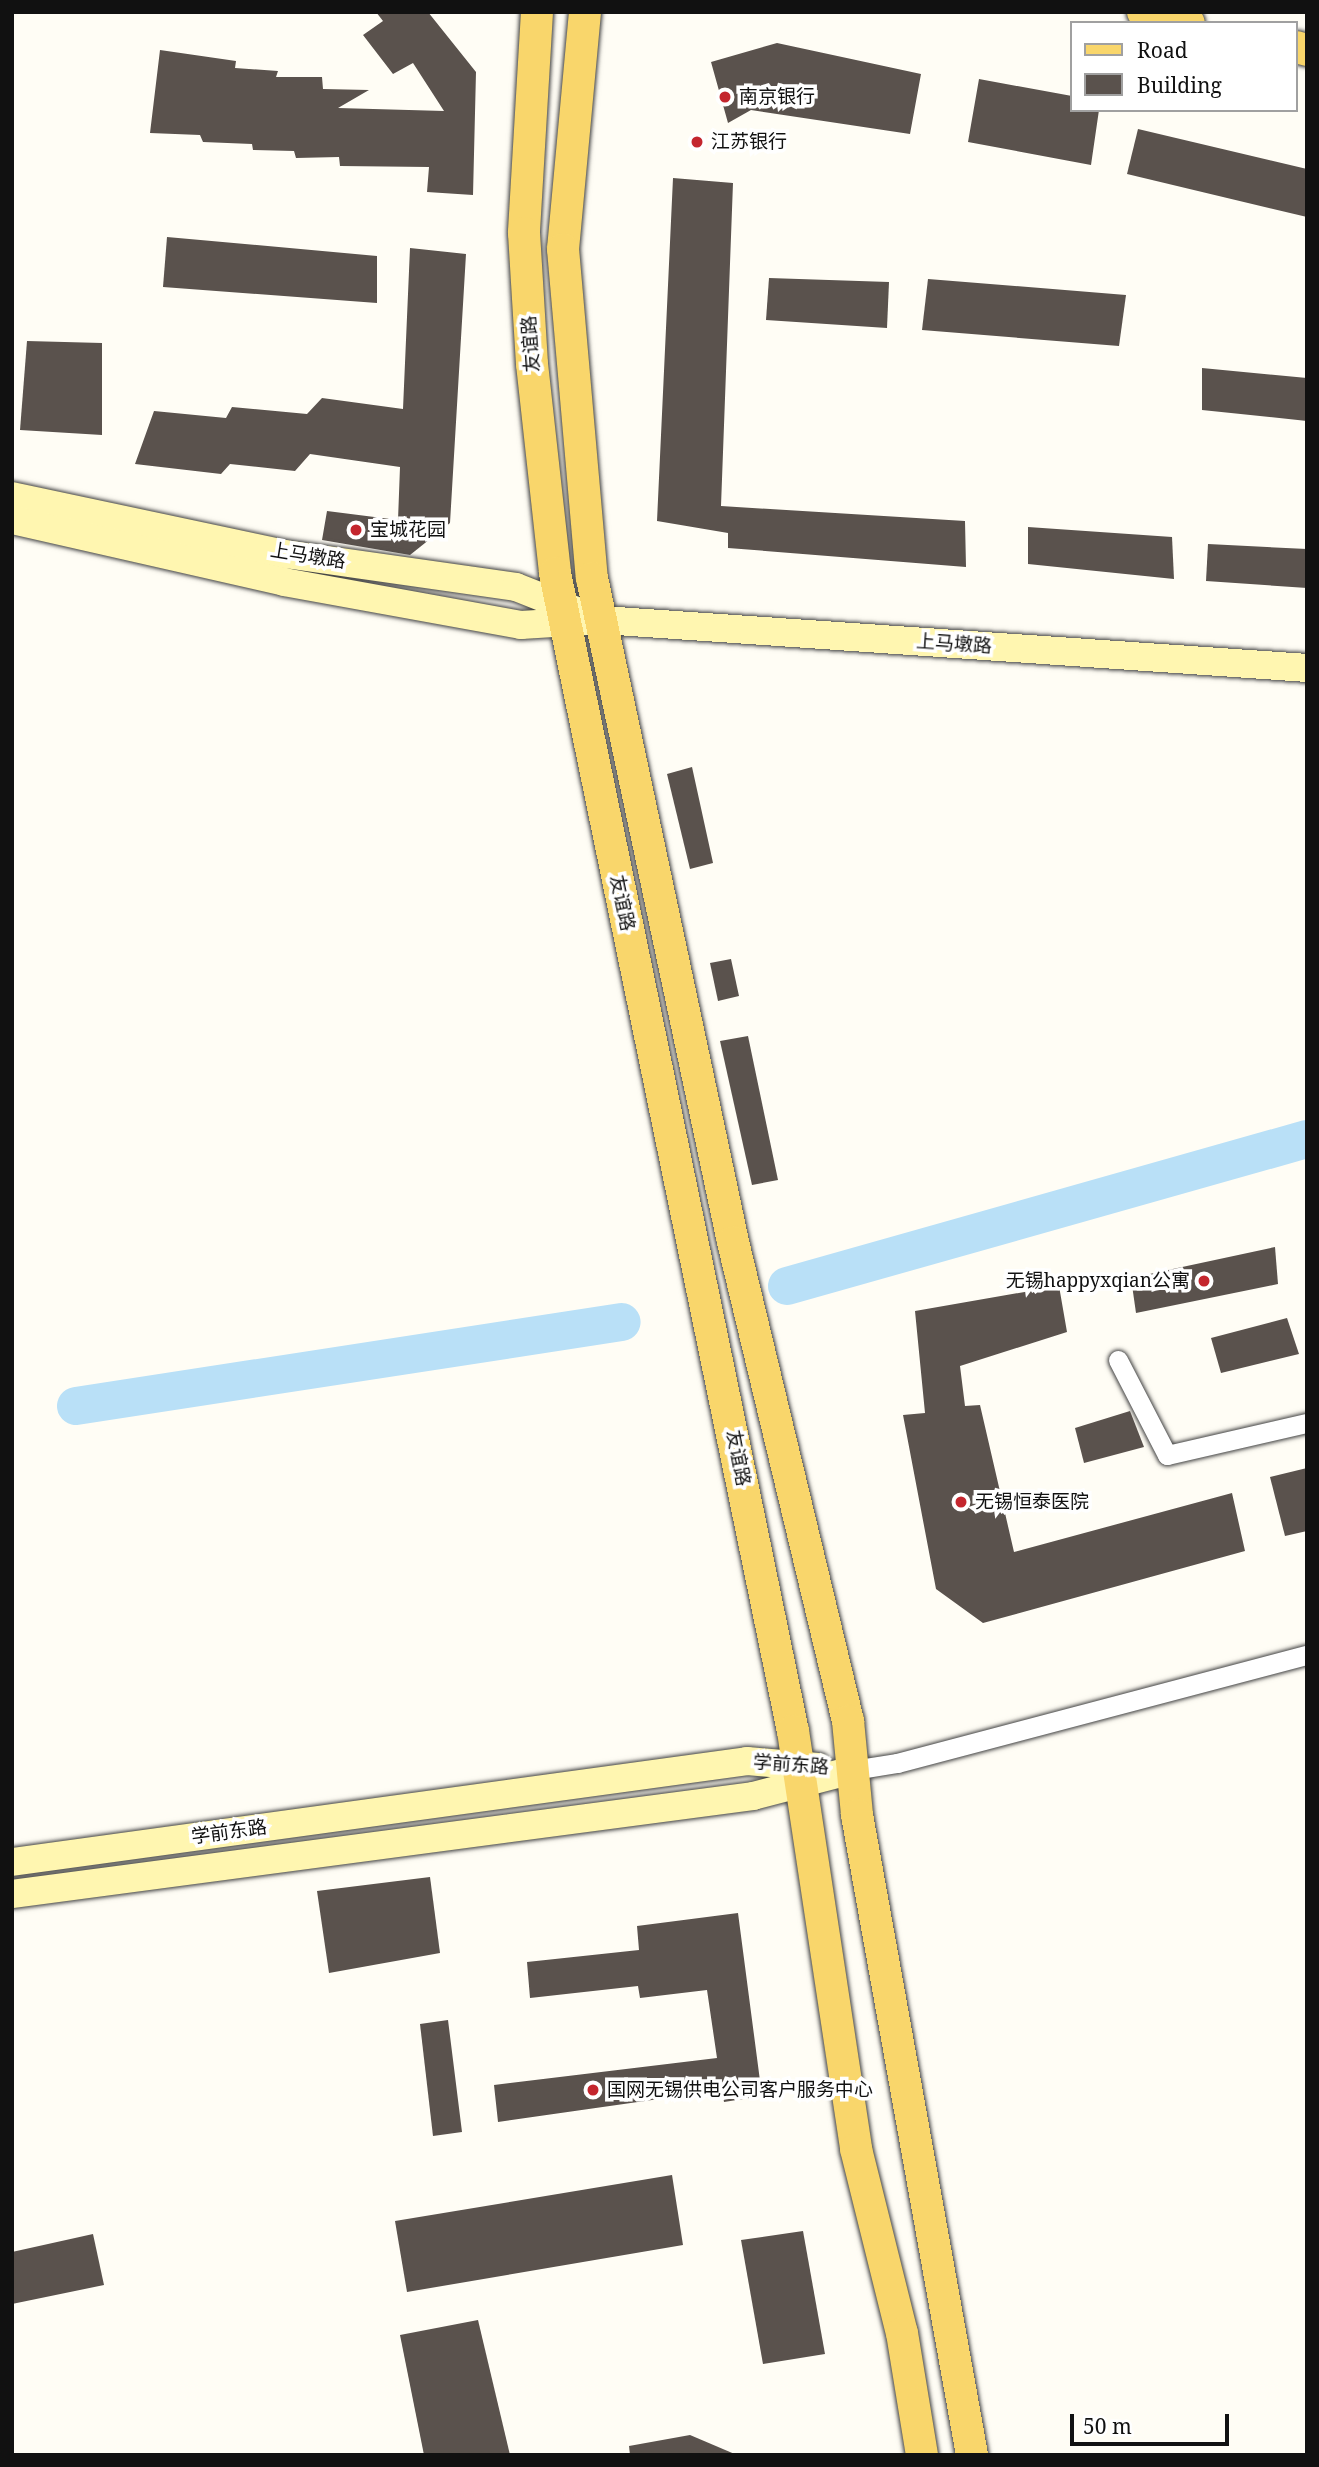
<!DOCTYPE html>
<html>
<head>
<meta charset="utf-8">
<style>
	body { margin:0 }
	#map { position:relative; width:1319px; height:2467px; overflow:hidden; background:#fffdf5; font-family:"Noto Serif","Noto Sans SC",serif }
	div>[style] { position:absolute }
	.river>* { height:38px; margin:-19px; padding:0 19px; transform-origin:19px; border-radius:19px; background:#b9e0f7 }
	.building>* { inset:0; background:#5a524d }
	.roads { filter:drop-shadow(0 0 2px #444) drop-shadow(0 0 2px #444) }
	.street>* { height:19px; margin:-9.5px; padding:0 9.5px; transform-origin:9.5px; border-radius:9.5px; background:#fff }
	.secondary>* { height:28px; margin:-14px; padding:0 14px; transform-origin:14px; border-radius:14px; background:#fff6b0 }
	.primary>* { height:32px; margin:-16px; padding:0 16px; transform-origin:16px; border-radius:16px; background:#f9d66b }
	.dots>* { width:19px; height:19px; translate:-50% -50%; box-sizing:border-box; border:4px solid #fff; border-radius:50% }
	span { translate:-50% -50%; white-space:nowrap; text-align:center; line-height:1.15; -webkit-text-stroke:7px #fff; paint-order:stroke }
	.poi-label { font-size:19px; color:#111 }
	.left { translate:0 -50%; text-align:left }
	.right { translate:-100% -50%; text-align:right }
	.street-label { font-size:19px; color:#111 }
	.frame { position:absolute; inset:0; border:14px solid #111; pointer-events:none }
	.legend { position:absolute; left:1070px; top:21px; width:228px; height:91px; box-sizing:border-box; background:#fff; border:2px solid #a0a0a0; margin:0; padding:9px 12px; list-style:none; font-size:21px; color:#111 }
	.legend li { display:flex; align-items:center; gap:14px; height:35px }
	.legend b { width:35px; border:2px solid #a0a0a0 }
	.scale { position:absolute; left:1070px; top:2414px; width:159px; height:32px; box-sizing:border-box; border:4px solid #111; border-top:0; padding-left:9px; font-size:21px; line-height:24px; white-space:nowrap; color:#111; -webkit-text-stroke:5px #fff; paint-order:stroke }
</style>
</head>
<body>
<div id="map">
	<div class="river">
		<i style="left:787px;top:1286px;width:540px;rotate:-15.79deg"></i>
		<i style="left:76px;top:1406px;width:552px;rotate:-8.75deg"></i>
	</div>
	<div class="building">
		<i style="clip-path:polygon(376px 12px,428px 12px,476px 72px,473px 195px,427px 192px,429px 167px,340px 166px,339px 157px,296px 158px,294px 151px,253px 150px,252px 144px,203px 142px,200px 135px,150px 133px,160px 50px,236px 61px,235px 68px,278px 71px,276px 77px,322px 77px,323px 89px,369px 90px,338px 108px,444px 111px,413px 63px,393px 74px,363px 35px,383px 21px)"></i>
		<i style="clip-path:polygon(777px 43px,921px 74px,910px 134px,751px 110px,728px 123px,711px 62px)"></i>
		<i style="clip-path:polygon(979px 79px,1072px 96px,1072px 110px,1099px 110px,1091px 165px,968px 142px)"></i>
		<i style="clip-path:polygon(1138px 129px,1307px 169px,1307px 217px,1127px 174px)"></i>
		<i style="clip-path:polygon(673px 178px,733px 183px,721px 506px,965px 521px,966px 567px,728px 548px,728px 533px,657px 521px)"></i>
		<i style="clip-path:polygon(167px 237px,377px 256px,377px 303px,163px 287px)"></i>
		<i style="clip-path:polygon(410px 248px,466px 254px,450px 523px,410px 555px,322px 540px,327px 511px,398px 520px,400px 467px,310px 454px,295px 471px,230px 464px,221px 474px,135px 464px,154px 411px,226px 418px,232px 407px,307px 414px,322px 398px,403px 409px)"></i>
		<i style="clip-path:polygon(769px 278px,889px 282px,887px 328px,766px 320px)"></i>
		<i style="clip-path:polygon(928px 279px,1126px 295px,1119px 346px,922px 330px)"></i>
		<i style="clip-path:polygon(27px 341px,102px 343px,102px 435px,20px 430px)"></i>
		<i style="clip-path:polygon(1202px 368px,1307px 378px,1307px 421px,1202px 410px)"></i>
		<i style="clip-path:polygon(1028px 527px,1172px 537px,1174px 579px,1028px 564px)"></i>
		<i style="clip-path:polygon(1208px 544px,1307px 549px,1307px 588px,1206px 581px)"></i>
		<i style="clip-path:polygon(692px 767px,713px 863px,690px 869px,667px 774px)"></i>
		<i style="clip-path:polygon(731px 959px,739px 996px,718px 1001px,710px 963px)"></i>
		<i style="clip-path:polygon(748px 1036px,778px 1180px,752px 1185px,720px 1041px)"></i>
		<i style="clip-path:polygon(1275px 1247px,1278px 1284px,1136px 1313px,1131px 1278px)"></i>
		<i style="clip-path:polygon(1059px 1286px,1067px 1332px,960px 1366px,965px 1406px,980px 1405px,1014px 1552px,1232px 1493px,1245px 1551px,983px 1623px,936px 1589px,903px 1415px,925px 1413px,915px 1311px)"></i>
		<i style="clip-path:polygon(1287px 1318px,1299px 1354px,1221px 1373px,1211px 1338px)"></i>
		<i style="clip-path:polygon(1130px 1411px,1144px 1447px,1084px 1463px,1075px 1428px)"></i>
		<i style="clip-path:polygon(1307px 1468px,1307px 1531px,1285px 1536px,1270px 1477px)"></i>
		<i style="clip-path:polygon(430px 1877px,440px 1953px,329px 1973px,317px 1891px)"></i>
		<i style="clip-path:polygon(738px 1913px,762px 2096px,724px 2102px,722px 2090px,498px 2122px,494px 2085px,717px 2058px,707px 1990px,640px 1998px,638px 1986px,530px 1998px,527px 1962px,639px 1950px,637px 1926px)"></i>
		<i style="clip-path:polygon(448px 2020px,462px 2132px,433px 2136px,420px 2024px)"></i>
		<i style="clip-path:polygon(672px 2175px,683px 2245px,407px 2292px,395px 2221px)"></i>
		<i style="clip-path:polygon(803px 2231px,825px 2354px,763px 2364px,741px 2240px)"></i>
		<i style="clip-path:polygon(93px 2234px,104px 2285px,12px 2304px,12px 2252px)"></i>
		<i style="clip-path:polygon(478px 2320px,510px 2455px,424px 2455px,400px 2335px)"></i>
		<i style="clip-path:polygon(690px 2435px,737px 2455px,630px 2455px,629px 2446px)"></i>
	</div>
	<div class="roads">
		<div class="street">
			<i style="left:1118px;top:1360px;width:107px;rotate:62.7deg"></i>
			<i style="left:1167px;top:1455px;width:144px;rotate:-12.9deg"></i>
			<i style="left:853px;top:1770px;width:45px;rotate:-9deg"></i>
			<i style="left:897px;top:1763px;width:424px;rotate:-14.8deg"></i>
		</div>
		<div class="secondary">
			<i style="left:12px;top:496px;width:279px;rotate:12deg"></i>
			<i style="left:285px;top:554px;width:233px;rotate:8.1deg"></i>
			<i style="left:516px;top:587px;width:68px;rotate:21.6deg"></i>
			<i style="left:12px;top:520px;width:279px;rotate:12.8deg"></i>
			<i style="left:284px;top:582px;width:241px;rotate:10.3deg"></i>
			<i style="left:521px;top:625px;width:81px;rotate:-3.5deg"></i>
			<i style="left:602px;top:620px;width:707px;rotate:3.89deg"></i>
			<i style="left:12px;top:1862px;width:742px;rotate:-7.82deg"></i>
			<i style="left:747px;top:1761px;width:71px;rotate:4.8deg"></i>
			<i style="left:12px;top:1894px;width:747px;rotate:-7.53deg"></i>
			<i style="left:753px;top:1796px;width:103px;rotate:-14.6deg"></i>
		</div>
		<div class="primary">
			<i style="left:537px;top:12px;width:221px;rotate:93.4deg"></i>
			<i style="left:524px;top:233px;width:131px;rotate:86.5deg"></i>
			<i style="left:532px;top:364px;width:210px;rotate:83.7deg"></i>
			<i style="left:555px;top:573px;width:1182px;rotate:78.39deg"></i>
			<i style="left:793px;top:1731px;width:423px;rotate:81.4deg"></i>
			<i style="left:856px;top:2149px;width:190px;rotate:76deg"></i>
			<i style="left:902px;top:2333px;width:124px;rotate:80.7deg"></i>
			<i style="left:585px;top:12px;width:238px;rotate:95.3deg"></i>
			<i style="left:563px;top:249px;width:330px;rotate:85deg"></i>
			<i style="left:592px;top:578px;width:679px;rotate:78.01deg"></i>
			<i style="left:733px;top:1242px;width:493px;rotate:76.5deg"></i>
			<i style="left:848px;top:1721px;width:94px;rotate:84.5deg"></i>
			<i style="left:857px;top:1815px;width:650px;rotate:79.81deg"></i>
			<i style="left:1143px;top:12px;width:47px;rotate:13.4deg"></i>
			<i style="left:1296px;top:47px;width:11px;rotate:15deg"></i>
		</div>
	</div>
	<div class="dots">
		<i style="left:725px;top:97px;background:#c4262e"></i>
		<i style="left:697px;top:142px;background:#c4262e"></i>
		<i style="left:356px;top:530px;background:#c4262e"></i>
		<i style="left:1204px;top:1281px;background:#c4262e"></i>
		<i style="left:961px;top:1502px;background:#c4262e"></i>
		<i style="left:593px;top:2090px;background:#c4262e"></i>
	</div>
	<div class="poi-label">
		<span class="left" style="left:739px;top:97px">南京银行</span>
		<span class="left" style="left:711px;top:142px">江苏银行</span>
		<span class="left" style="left:370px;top:530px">宝城花园</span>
		<span class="right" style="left:1190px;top:1281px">无锡happyxqian公寓</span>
		<span class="left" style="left:975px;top:1502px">无锡恒泰医院</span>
		<span class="left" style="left:607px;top:2090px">国网无锡供电公司客户服务中心</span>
	</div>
	<div class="street-label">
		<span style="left:531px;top:344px;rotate:-94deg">友谊路</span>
		<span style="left:308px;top:556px;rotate:9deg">上马墩路</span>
		<span style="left:954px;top:644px;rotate:4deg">上马墩路</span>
		<span style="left:622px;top:903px;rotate:78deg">友谊路</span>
		<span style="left:738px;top:1458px;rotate:79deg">友谊路</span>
		<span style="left:791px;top:1765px;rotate:4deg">学前东路</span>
		<span style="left:229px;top:1832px;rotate:-8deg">学前东路</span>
	</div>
	<div class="frame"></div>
	<ul class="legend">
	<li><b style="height:9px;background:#f9d66b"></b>Road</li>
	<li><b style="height:19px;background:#5a524d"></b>Building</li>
	</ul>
	<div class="scale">50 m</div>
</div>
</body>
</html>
